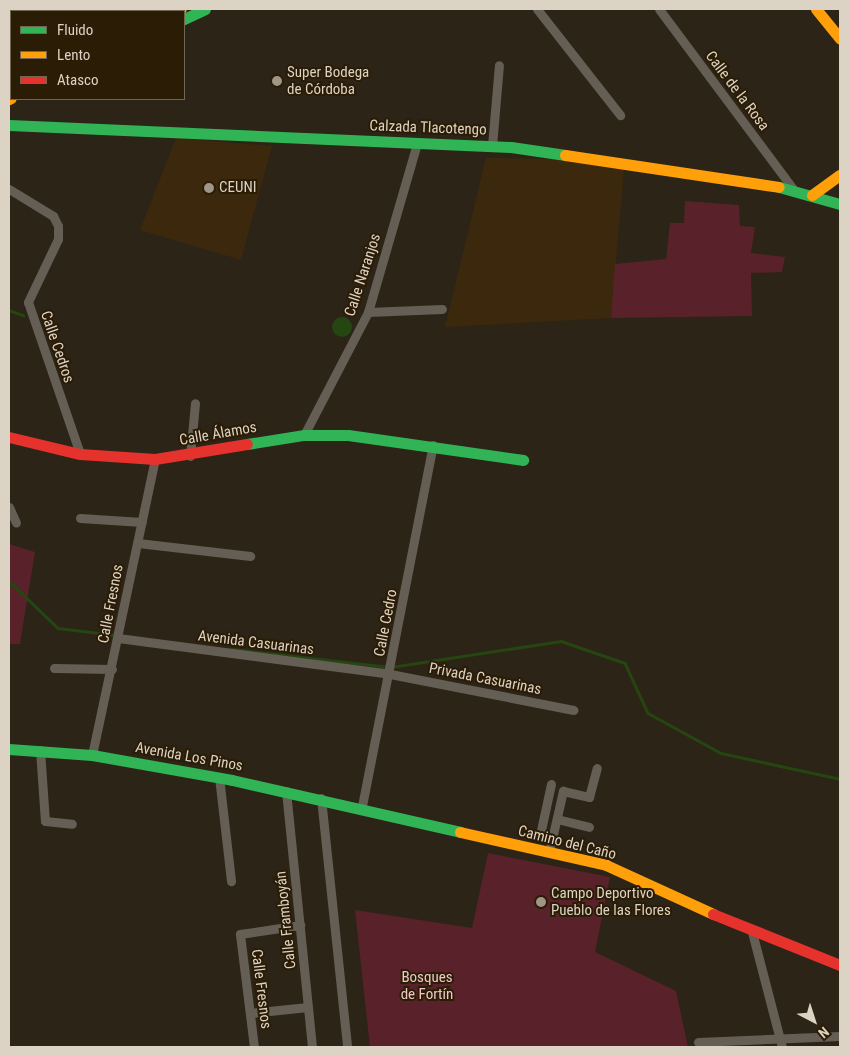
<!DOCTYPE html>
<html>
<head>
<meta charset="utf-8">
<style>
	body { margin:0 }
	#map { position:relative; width:849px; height:1056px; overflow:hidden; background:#2c2417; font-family:"Roboto Condensed",sans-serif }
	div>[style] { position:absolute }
	.built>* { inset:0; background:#3c290d }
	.green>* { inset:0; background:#592129 }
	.water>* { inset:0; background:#254610 }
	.round { border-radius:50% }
	.stream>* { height:2.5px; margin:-1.25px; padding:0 1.25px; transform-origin:1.25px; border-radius:1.25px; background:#254610 }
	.street>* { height:9px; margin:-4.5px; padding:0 4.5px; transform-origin:4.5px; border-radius:4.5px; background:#645e54 }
	.fast>* { height:11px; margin:-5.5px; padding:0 5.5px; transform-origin:5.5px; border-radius:5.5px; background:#30b455 }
	.slow>* { height:11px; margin:-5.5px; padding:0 5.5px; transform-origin:5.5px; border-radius:5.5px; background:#ff9f0a }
	.jam>* { height:11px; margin:-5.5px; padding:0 5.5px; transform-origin:5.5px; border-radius:5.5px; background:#e5322d }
	.dots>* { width:14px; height:14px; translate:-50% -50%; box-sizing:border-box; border:2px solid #2b1c05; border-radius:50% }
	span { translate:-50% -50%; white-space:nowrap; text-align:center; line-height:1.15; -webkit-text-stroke:4px #2b1c05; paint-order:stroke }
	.poi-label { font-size:15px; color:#ddd3c5 }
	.left { translate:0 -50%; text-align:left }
	.street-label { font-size:15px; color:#ddd3c5 }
	.park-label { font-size:15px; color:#f1c6c9 }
	.frame { position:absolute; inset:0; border:10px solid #ddd3c5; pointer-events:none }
	.legend { position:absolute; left:10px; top:10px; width:175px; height:90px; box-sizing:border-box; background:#2b1c05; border:1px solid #726552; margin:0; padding:6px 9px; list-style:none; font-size:15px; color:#ddd3c5 }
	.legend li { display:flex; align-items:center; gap:10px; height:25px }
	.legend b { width:25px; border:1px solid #726552 }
	.north { position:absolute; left:789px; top:996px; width:50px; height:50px; -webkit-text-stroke:4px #2b1c05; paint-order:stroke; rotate:140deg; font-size:14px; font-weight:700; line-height:20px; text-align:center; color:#ddd3c5 }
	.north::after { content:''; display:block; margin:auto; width:18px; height:22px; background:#ddd3c5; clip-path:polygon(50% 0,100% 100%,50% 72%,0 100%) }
</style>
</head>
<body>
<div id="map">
	<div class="built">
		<i style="clip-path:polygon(176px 138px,272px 146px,241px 260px,140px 230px)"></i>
		<i style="clip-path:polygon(486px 158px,555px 159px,624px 170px,611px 318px,445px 327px)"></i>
	</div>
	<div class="green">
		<i style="clip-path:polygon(685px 201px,739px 205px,740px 226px,755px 227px,751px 253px,785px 257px,782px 272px,751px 273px,752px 316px,611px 318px,615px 264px,666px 259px,670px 223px,684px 223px)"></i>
		<i style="clip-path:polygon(9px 544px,35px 552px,20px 644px,9px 644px)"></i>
		<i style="clip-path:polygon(488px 853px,610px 877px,595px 952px,676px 991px,688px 1047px,370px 1047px,355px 910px,472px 928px)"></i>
	</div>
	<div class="water">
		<i class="round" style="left:332px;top:317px;width:20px;height:20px"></i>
	</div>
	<div class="stream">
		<i style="left:9px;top:310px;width:15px;rotate:20deg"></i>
		<i style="left:9px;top:581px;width:68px;rotate:43.8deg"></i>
		<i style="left:58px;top:628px;width:57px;rotate:7deg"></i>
		<i style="left:232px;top:649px;width:160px;rotate:6.5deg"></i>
		<i style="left:391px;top:667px;width:172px;rotate:-8.7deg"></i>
		<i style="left:561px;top:641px;width:68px;rotate:19deg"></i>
		<i style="left:625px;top:663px;width:55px;rotate:65.3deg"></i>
		<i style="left:648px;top:713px;width:83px;rotate:28.7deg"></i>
		<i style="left:721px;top:753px;width:122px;rotate:12.3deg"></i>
	</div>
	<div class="street">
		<i style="left:537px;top:9px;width:135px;rotate:51.9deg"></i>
		<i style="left:659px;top:9px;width:224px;rotate:53.3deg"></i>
		<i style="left:492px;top:146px;width:81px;rotate:-85.1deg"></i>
		<i style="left:9px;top:189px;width:52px;rotate:31.5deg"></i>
		<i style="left:53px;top:216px;width:11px;rotate:63deg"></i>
		<i style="left:58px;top:226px;width:13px;rotate:90deg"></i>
		<i style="left:58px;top:239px;width:70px;rotate:115.5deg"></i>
		<i style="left:28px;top:302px;width:161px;rotate:71.1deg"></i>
		<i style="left:368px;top:312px;width:74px;rotate:-2.3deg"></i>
		<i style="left:304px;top:435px;width:139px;rotate:-62.5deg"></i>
		<i style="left:368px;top:312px;width:176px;rotate:-73.8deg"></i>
		<i style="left:190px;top:456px;width:53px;rotate:-84.6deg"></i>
		<i style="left:9px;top:507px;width:17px;rotate:66deg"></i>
		<i style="left:80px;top:518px;width:62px;rotate:3.7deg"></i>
		<i style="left:138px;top:543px;width:113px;rotate:6.6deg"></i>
		<i style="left:118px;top:638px;width:274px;rotate:7.5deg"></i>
		<i style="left:390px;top:674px;width:187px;rotate:11.1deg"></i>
		<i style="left:54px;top:668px;width:58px;rotate:1deg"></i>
		<i style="left:40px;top:750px;width:71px;rotate:86deg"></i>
		<i style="left:45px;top:821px;width:27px;rotate:6deg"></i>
		<i style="left:92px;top:755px;width:303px;rotate:-78deg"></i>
		<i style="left:219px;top:777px;width:105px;rotate:83.4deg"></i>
		<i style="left:551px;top:784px;width:52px;rotate:102.2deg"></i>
		<i style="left:540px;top:835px;width:13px;rotate:13deg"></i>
		<i style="left:286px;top:791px;width:257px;rotate:84.2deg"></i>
		<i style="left:321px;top:798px;width:250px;rotate:84deg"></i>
		<i style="left:362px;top:806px;width:368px;rotate:-78.9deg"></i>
		<i style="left:557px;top:819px;width:33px;rotate:14deg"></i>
		<i style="left:549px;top:852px;width:63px;rotate:-77.1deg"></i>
		<i style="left:563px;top:791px;width:27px;rotate:13deg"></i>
		<i style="left:589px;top:797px;width:30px;rotate:-75deg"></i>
		<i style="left:752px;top:932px;width:119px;rotate:75.4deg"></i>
		<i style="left:250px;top:1013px;width:58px;rotate:-5.9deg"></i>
		<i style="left:698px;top:1042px;width:142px;rotate:-2.4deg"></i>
		<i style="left:254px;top:1047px;width:114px;rotate:-97.1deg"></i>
		<i style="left:240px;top:934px;width:61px;rotate:-8.5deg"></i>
	</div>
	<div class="fast">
		<i style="left:184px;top:19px;width:23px;rotate:-25deg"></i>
		<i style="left:9px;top:86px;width:2px;rotate:-27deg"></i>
		<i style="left:9px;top:125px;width:502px;rotate:2.51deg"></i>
		<i style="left:511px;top:147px;width:55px;rotate:8.4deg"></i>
		<i style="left:779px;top:187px;width:63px;rotate:15.6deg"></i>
		<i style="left:247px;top:444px;width:58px;rotate:-9deg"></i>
		<i style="left:304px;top:435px;width:44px"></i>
		<i style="left:348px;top:435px;width:177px;rotate:8.1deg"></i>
		<i style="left:9px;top:749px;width:83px;rotate:4.1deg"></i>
		<i style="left:92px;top:755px;width:142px;rotate:10.1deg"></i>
		<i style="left:232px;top:780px;width:234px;rotate:12.8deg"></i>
	</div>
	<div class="slow">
		<i style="left:816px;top:9px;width:38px;rotate:51deg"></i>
		<i style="left:176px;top:11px;width:5px;rotate:-22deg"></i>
		<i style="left:9px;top:99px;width:2px;rotate:-27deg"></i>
		<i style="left:565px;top:155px;width:216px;rotate:8.5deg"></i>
		<i style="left:812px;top:195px;width:34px;rotate:-36deg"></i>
		<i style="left:460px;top:832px;width:150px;rotate:12.7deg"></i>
		<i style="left:606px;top:865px;width:118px;rotate:24.6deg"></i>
	</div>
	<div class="jam">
		<i style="left:9px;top:437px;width:73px;rotate:13.5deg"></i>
		<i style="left:80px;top:454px;width:75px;rotate:3.8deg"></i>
		<i style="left:155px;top:459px;width:93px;rotate:-9.3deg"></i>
		<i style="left:713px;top:914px;width:137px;rotate:21.9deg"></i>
	</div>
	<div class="dots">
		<i style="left:277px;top:81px;background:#9f9688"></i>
		<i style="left:209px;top:188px;background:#9f9688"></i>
		<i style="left:541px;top:902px;background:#9f9688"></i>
	</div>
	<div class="poi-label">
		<span class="left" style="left:287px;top:81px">Super Bodega<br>de Córdoba</span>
		<span class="left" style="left:219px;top:188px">CEUNI</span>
		<span class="left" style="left:551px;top:902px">Campo Deportivo<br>Pueblo de las Flores</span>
	</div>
	<div class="street-label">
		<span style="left:737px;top:91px;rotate:53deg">Calle de la Rosa</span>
		<span style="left:428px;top:128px;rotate:2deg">Calzada Tlacotengo</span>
		<span style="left:363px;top:275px;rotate:-72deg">Calle Naranjos</span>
		<span style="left:57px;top:347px;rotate:71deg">Calle Cedros</span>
		<span style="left:218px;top:434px;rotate:-10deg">Calle Álamos</span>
		<span style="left:111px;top:604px;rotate:-79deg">Calle Fresnos</span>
		<span style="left:386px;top:623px;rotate:-79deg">Calle Cedro</span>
		<span style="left:256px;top:643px;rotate:7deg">Avenida Casuarinas</span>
		<span style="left:485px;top:679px;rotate:11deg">Privada Casuarinas</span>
		<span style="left:189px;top:757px;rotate:10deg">Avenida Los Pinos</span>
		<span style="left:567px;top:843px;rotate:14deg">Camino del Caño</span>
		<span style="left:286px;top:920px;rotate:-96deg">Calle Framboyán</span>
		<span style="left:261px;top:989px;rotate:83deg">Calle Fresnos</span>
	</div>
	<div class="park-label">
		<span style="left:427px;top:986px">Bosques<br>de Fortín</span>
	</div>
	<div class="frame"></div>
	<ul class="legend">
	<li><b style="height:6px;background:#30b455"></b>Fluido</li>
	<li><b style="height:6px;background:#ff9f0a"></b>Lento</li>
	<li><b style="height:6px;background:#e5322d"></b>Atasco</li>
	</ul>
	<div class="north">N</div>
</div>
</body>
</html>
